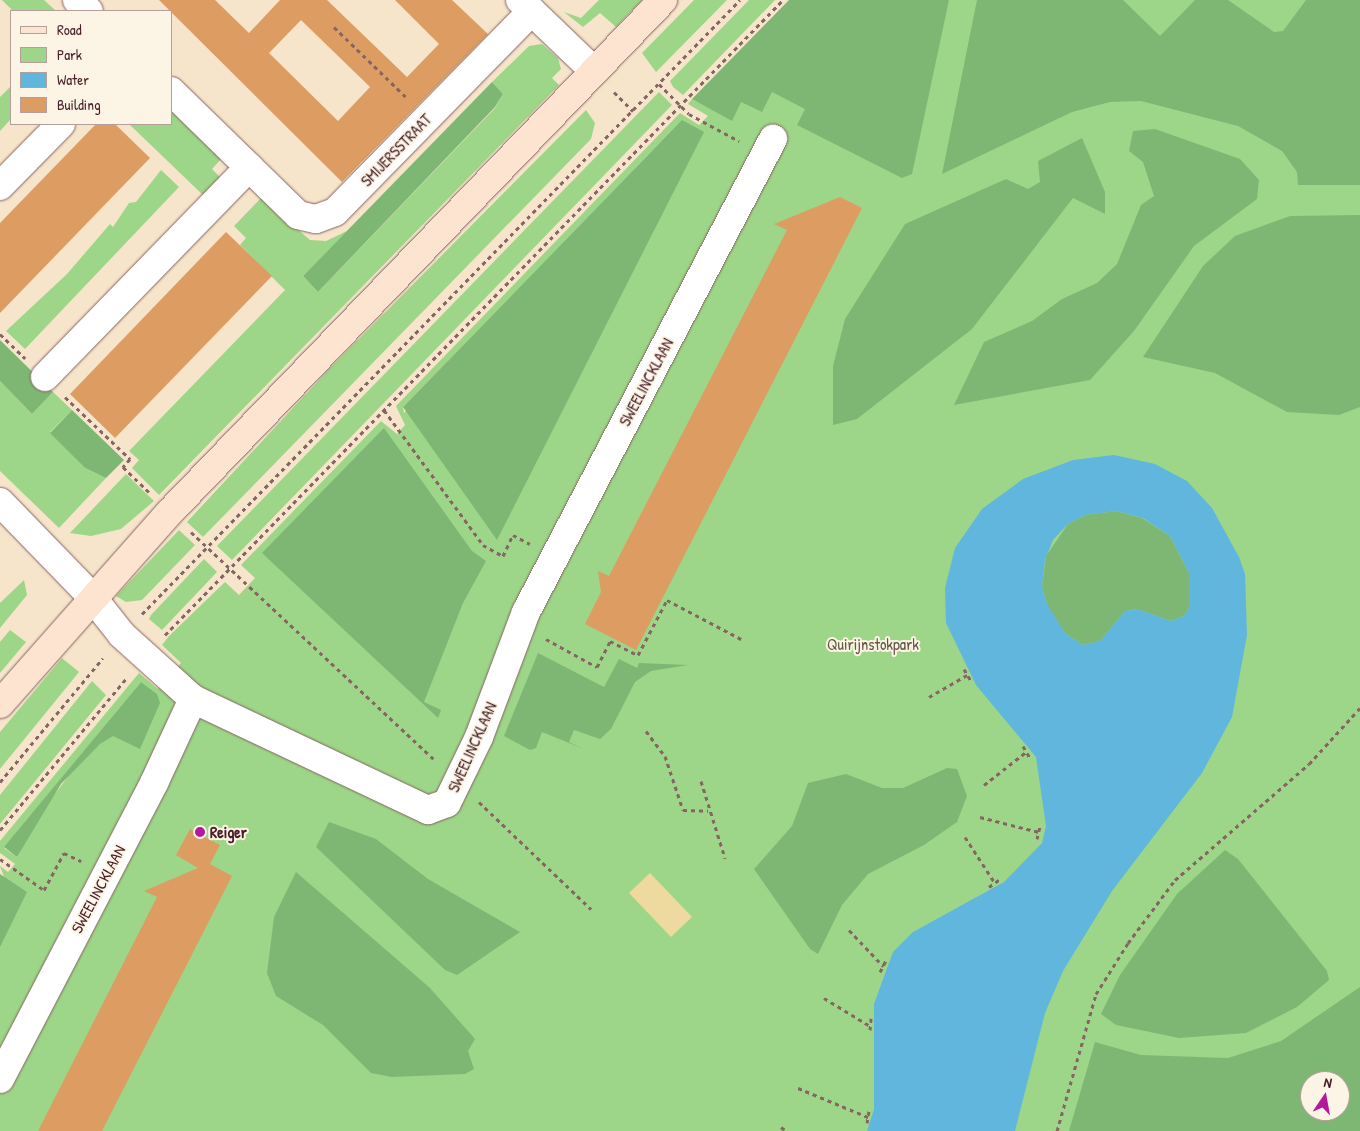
<!DOCTYPE html>
<html>
<head>
<meta charset="utf-8">
<style>
	body { margin:0 }
	#map { position:relative; width:1360px; height:1131px; overflow:hidden; background:#f6e5cb; font-family:"Patrick Hand",sans-serif }
	div>[style] { position:absolute }
	.green>* { inset:0; background:#9dd688 }
	.forest>* { inset:0; background:#7eb774 }
	.sand>* { inset:0; background:#eeda9e }
	.water>* { inset:0; background:#60b6dd }
	.building>* { inset:0; background:#dc9c62 }
	.path>* { height:3px; margin-top:-1.5px; transform-origin:0; background:repeating-linear-gradient(90deg,#866463 0 4px,transparent 0 8px) }
	.roads { filter:drop-shadow(0 0 1px #866463) drop-shadow(0 0 1px #866463) }
	.street>* { height:28px; margin:-14px; padding:0 14px; transform-origin:14px; border-radius:14px; background:#fff }
	.secondary>* { height:28px; margin:-14px; padding:0 14px; transform-origin:14px; border-radius:14px; background:#fde4d1 }
	.dots>* { width:14px; height:14px; translate:-50% -50%; box-sizing:border-box; border:2px solid #fcf5e5; border-radius:50% }
	span { translate:-50% -50%; white-space:nowrap; text-align:center; line-height:1.15; -webkit-text-stroke:4px #fcf5e5; paint-order:stroke }
	.street-label { font-size:16px; color:#4a1f2b }
	.park-label { font-size:16px; color:#635647 }
	.poi-label { font-size:16px; color:#4a1f2b; font-weight:700 }
	.left { translate:0 -50%; text-align:left }
	.legend { position:absolute; left:10px; top:10px; width:162px; height:115px; box-sizing:border-box; background:#fcf5e5; border:1px solid #b59f9b; margin:0; padding:6px 9px; list-style:none; font-size:15px; color:#4a1f2b }
	.legend li { display:flex; align-items:center; gap:10px; height:25px }
	.legend b { width:25px; border:1px solid #b59f9b }
	.north { position:absolute; left:1300px; top:1071px; width:50px; height:50px; box-sizing:border-box; background:#fcf5e5; border:1px solid #b59f9b; border-radius:50%; rotate:12deg; font-size:14px; font-weight:700; line-height:20px; text-align:center; color:#4a1f2b }
	.north::after { content:''; display:block; margin:auto; width:18px; height:22px; background:#b5179e; clip-path:polygon(50% 0,100% 100%,50% 72%,0 100%) }
</style>
</head>
<body>
<div id="map">
	<div class="green">
		<i style="clip-path:polygon(2px 0,44px 0,56px 11px,13px 11px)"></i>
		<i style="clip-path:polygon(599px 0,642px 0,616px 27px,600px 13px,583px 27px,564px 12px,581px 18px)"></i>
		<i style="clip-path:polygon(694px 0,727px 0,656px 72px,642px 53px)"></i>
		<i style="clip-path:polygon(749px 0,775px 0,683px 95px,673px 87px,670px 81px)"></i>
		<i style="clip-path:polygon(evenodd,808px 0,1360px 0,1360px 1131px,0 1131px,0 882px,4px 877px,0 866px,8px 872px,15px 864px,0 853px,0 841px,139px 673px,158px 689px,181px 663px,162px 645px,169px 636px,225px 582px,239px 595px,255px 578px,241px 565px,381px 421px,397px 434px,405px 425px,396px 406px,680px 113px,699px 125px,708px 116px,688px 104px,692px 99px,714px 110px,820px 1px,808px 0,682px 120px,404px 413px,403px 407px,682px 120px,808px 0,141px 682px,155px 693px,76px 766px,45px 807px,17px 857px,4px 848px,141px 682px,808px 0,1310px 1081px,1340px 1081px,1340px 1111px,1310px 1111px,1310px 1081px)"></i>
		<i style="clip-path:polygon(542px 44px,558px 58px,561px 69px,552px 78px,559px 85px,159px 495px,132px 468px,139px 460px,129px 451px,285px 290px,240px 245px,246px 238px,234px 226px,261px 198px,310px 240px,326px 241px,347px 231px,303px 276px,318px 292px,495px 108px,503px 94px,492px 82px,529px 46px)"></i>
		<i style="clip-path:polygon(11px 86px,11px 119px,0 131px,0 97px)"></i>
		<i style="clip-path:polygon(659px 92px,672px 105px,232px 560px,217px 546px)"></i>
		<i style="clip-path:polygon(586px 110px,595px 123px,591px 139px,203px 537px,187px 522px,331px 367px)"></i>
		<i style="clip-path:polygon(171px 111px,221px 159px,212px 169px,221px 178px,204px 196px,129px 124px,171px 124px)"></i>
		<i style="clip-path:polygon(161px 170px,179px 187px,25px 349px,6px 331px,67px 274px,110px 224px,113px 227px,129px 203px,136px 202px)"></i>
		<i style="clip-path:polygon(0 381px,32px 414px,53px 392px,72px 410px,50px 432px,85px 468px,106px 478px,59px 528px,0 471px)"></i>
		<i style="clip-path:polygon(126px 474px,154px 501px,121px 529px,91px 536px,70px 533px)"></i>
		<i style="clip-path:polygon(179px 530px,195px 545px,142px 600px,126px 602px,116px 596px)"></i>
		<i style="clip-path:polygon(204px 559px,217px 572px,162px 630px,149px 619px,151px 615px)"></i>
		<i style="clip-path:polygon(24px 580px,27px 595px,0 628px,0 603px)"></i>
		<i style="clip-path:polygon(10px 630px,26px 642px,0 673px,0 642px)"></i>
		<i style="clip-path:polygon(62px 658px,79px 672px,0 769px,0 732px)"></i>
		<i style="clip-path:polygon(92px 681px,106px 695px,0 824px,0 795px)"></i>
	</div>
	<div class="forest">
		<i style="clip-path:polygon(789px 0,949px 0,912px 174px,902px 178px,797px 125px,805px 109px,772px 92px,762px 112px,741px 102px,732px 121px,692px 99px)"></i>
		<i style="clip-path:polygon(977px 0,1123px 0,1160px 36px,1195px 0,1228px 0,1274px 32px,1283px 31px,1306px 0,1360px 0,1360px 185px,1298px 185px,1297px 172px,1282px 151px,1238px 126px,1141px 101px,1110px 102px,1072px 112px,942px 174px)"></i>
		<i style="clip-path:polygon(492px 82px,503px 94px,495px 107px,318px 292px,303px 276px)"></i>
		<i style="clip-path:polygon(682px 120px,704px 132px,497px 540px,403px 407px)"></i>
		<i style="clip-path:polygon(1155px 129px,1240px 159px,1259px 180px,1257px 199px,1194px 246px,1134px 331px,1090px 380px,954px 405px,984px 342px,1032px 321px,1062px 299px,1097px 283px,1117px 264px,1141px 205px,1154px 196px,1143px 162px,1129px 151px,1133px 131px)"></i>
		<i style="clip-path:polygon(1082px 138px,1105px 192px,1105px 214px,1073px 198px,972px 329px,857px 419px,833px 425px,833px 366px,845px 319px,905px 224px,1006px 179px,1028px 189px,1040px 182px,1038px 161px)"></i>
		<i style="clip-path:polygon(1360px 215px,1360px 407px,1339px 415px,1287px 412px,1215px 373px,1143px 357px,1203px 266px,1235px 236px,1290px 216px)"></i>
		<i style="clip-path:polygon(0 340px,53px 392px,32px 414px,0 381px)"></i>
		<i style="clip-path:polygon(72px 410px,124px 460px,106px 478px,85px 468px,50px 433px)"></i>
		<i style="clip-path:polygon(384px 428px,472px 551px,486px 561px,463px 603px,424px 702px,441px 710px,438px 718px,262px 553px)"></i>
		<i style="clip-path:polygon(1116px 511px,1142px 518px,1170px 536px,1189px 573px,1189px 608px,1184px 616px,1171px 621px,1137px 609px,1125px 611px,1100px 641px,1083px 645px,1065px 633px,1048px 608px,1042px 587px,1046px 556px,1068px 524px,1085px 515px)"></i>
		<i style="clip-path:polygon(538px 653px,604px 687px,619px 659px,637px 668px,639px 663px,688px 665px,651px 671px,635px 682px,611px 729px,600px 739px,574px 730px,569px 742px,584px 749px,542px 732px,536px 748px,530px 750px,504px 736px)"></i>
		<i style="clip-path:polygon(141px 682px,157px 694px,160px 703px,140px 749px,113px 736px,100px 744px,61px 784px,17px 857px,4px 847px)"></i>
		<i style="clip-path:polygon(947px 768px,957px 769px,967px 796px,957px 822px,924px 845px,868px 874px,842px 905px,818px 954px,810px 949px,754px 869px,792px 826px,808px 783px,846px 774px,882px 788px,903px 788px)"></i>
		<i style="clip-path:polygon(329px 822px,376px 839px,428px 879px,520px 932px,457px 975px,445px 970px,316px 847px)"></i>
		<i style="clip-path:polygon(1225px 850px,1238px 859px,1327px 971px,1329px 980px,1297px 1007px,1246px 1033px,1179px 1038px,1116px 1025px,1101px 1014px,1120px 975px,1177px 894px)"></i>
		<i style="clip-path:polygon(296px 872px,430px 988px,475px 1039px,468px 1051px,474px 1069px,465px 1074px,392px 1077px,371px 1073px,323px 1025px,276px 996px,267px 973px,274px 917px)"></i>
		<i style="clip-path:polygon(0 874px,27px 892px,0 947px)"></i>
		<i style="clip-path:polygon(evenodd,1360px 987px,1360px 1131px,1069px 1131px,1095px 1042px,1141px 1055px,1228px 1058px,1281px 1041px,1360px 987px,1310px 1081px,1340px 1081px,1340px 1111px,1310px 1111px,1310px 1081px)"></i>
	</div>
	<div class="sand">
		<i style="clip-path:polygon(650px 873px,692px 917px,671px 937px,629px 893px)"></i>
	</div>
	<div class="water">
		<i style="clip-path:polygon(evenodd,1114px 455px,1155px 464px,1187px 481px,1212px 508px,1239px 557px,1245px 574px,1247px 635px,1232px 717px,1202px 773px,1112px 891px,1063px 971px,1045px 1013px,1015px 1131px,867px 1131px,874px 1109px,874px 1004px,893px 952px,913px 932px,1004px 882px,1042px 843px,1046px 826px,1036px 757px,976px 685px,946px 623px,945px 588px,955px 548px,982px 509px,1023px 479px,1073px 460px,1114px 455px,1116px 511px,1143px 518px,1170px 536px,1189px 573px,1189px 608px,1184px 616px,1171px 621px,1137px 609px,1125px 611px,1100px 641px,1083px 645px,1065px 633px,1047px 604px,1042px 587px,1045px 560px,1053px 540px,1068px 524px,1085px 515px,1116px 511px)"></i>
	</div>
	<div class="building">
		<i style="clip-path:polygon(evenodd,159px 0,215px 0,249px 33px,280px 0,327px 0,407px 77px,439px 44px,395px 0,452px 0,488px 34px,342px 182px,159px 0,301px 20px,370px 87px,338px 121px,269px 53px,301px 20px)"></i>
		<i style="clip-path:polygon(96px 124px,115px 124px,150px 158px,0 313px,0 223px)"></i>
		<i style="clip-path:polygon(840px 197px,862px 208px,636px 650px,585px 624px,601px 592px,598px 571px,609px 576px,787px 230px,774px 224px)"></i>
		<i style="clip-path:polygon(226px 232px,272px 276px,115px 438px,70px 394px)"></i>
		<i style="clip-path:polygon(190px 829px,220px 845px,210px 864px,232px 876px,102px 1131px,38px 1131px,157px 897px,144px 891px,198px 868px,176px 855px)"></i>
	</div>
	<div class="path">
		<i style="left:334px;top:27px;width:102px;rotate:44.2deg"></i>
		<i style="left:659px;top:84px;width:42px;rotate:45deg"></i>
		<i style="left:689px;top:114px;width:57px;rotate:28.4deg"></i>
		<i style="left:614px;top:92px;width:27px;rotate:45deg"></i>
		<i style="left:0;top:334px;width:35px;rotate:44deg"></i>
		<i style="left:65px;top:397px;width:90px;rotate:43.6deg"></i>
		<i style="left:130px;top:459px;width:11px;rotate:131deg"></i>
		<i style="left:123px;top:467px;width:36px;rotate:44deg"></i>
		<i style="left:384px;top:410px;width:167px;rotate:53.7deg"></i>
		<i style="left:483px;top:545px;width:23px;rotate:29deg"></i>
		<i style="left:503px;top:556px;width:23px;rotate:-65deg"></i>
		<i style="left:513px;top:535px;width:19px;rotate:28deg"></i>
		<i style="left:191px;top:532px;width:334px;rotate:43.1deg"></i>
		<i style="left:142px;top:614px;width:857px;rotate:-45.76deg"></i>
		<i style="left:165px;top:635px;width:886px;rotate:-45.78deg"></i>
		<i style="left:546px;top:639px;width:58px;rotate:28.8deg"></i>
		<i style="left:597px;top:667px;width:29px;rotate:-63deg"></i>
		<i style="left:610px;top:641px;width:31px;rotate:27deg"></i>
		<i style="left:638px;top:655px;width:62px;rotate:-62.2deg"></i>
		<i style="left:667px;top:600px;width:84px;rotate:27.8deg"></i>
		<i style="left:964px;top:669px;width:14px;rotate:60deg"></i>
		<i style="left:929px;top:697px;width:44px;rotate:-30.1deg"></i>
		<i style="left:646px;top:731px;width:31px;rotate:53deg"></i>
		<i style="left:665px;top:756px;width:57px;rotate:71.6deg"></i>
		<i style="left:683px;top:810px;width:25px;rotate:2deg"></i>
		<i style="left:1023px;top:746px;width:14px;rotate:60deg"></i>
		<i style="left:701px;top:781px;width:81px;rotate:72.7deg"></i>
		<i style="left:0;top:782px;width:161px;rotate:-50.3deg"></i>
		<i style="left:984px;top:785px;width:53px;rotate:-38.2deg"></i>
		<i style="left:479px;top:802px;width:155px;rotate:43.7deg"></i>
		<i style="left:980px;top:817px;width:61px;rotate:14.3deg"></i>
		<i style="left:0;top:830px;width:197px;rotate:-50.2deg"></i>
		<i style="left:965px;top:837px;width:55px;rotate:56.9deg"></i>
		<i style="left:1037px;top:839px;width:13px;rotate:-77deg"></i>
		<i style="left:0;top:859px;width:54px;rotate:35.2deg"></i>
		<i style="left:44px;top:890px;width:42px;rotate:-61.6deg"></i>
		<i style="left:64px;top:853px;width:19px;rotate:25deg"></i>
		<i style="left:989px;top:887px;width:14px;rotate:-36deg"></i>
		<i style="left:849px;top:930px;width:50px;rotate:46.6deg"></i>
		<i style="left:880px;top:972px;width:16px;rotate:-63deg"></i>
		<i style="left:824px;top:998px;width:54px;rotate:31.3deg"></i>
		<i style="left:870px;top:1030px;width:12px;rotate:-85deg"></i>
		<i style="left:798px;top:1088px;width:76px;rotate:22.5deg"></i>
		<i style="left:867px;top:1123px;width:13px;rotate:-81deg"></i>
		<i style="left:781px;top:1127px;width:6px;rotate:39deg"></i>
		<i style="left:1057px;top:1131px;width:142px;rotate:-74.1deg"></i>
		<i style="left:1096px;top:994px;width:60px;rotate:-57.9deg"></i>
		<i style="left:1128px;top:943px;width:79px;rotate:-53.3deg"></i>
		<i style="left:1175px;top:880px;width:177px;rotate:-40.9deg"></i>
		<i style="left:1309px;top:764px;width:76px;rotate:-47.7deg"></i>
	</div>
	<div class="roads">
		<div class="street">
			<i style="left:77px;top:0;width:16px;rotate:43deg"></i>
			<i style="left:520px;top:0;width:103px;rotate:43.8deg"></i>
			<i style="left:171px;top:91px;width:177px;rotate:44.3deg"></i>
			<i style="left:298px;top:215px;width:18px;rotate:13deg"></i>
			<i style="left:316px;top:219px;width:20px;rotate:-20deg"></i>
			<i style="left:335px;top:212px;width:281px;rotate:-45.6deg"></i>
			<i style="left:0;top:186px;width:87px;rotate:-45.5deg"></i>
			<i style="left:45px;top:377px;width:293px;rotate:-45.8deg"></i>
			<i style="left:0;top:502px;width:132px;rotate:45.9deg"></i>
			<i style="left:92px;top:597px;width:48px;rotate:51.7deg"></i>
			<i style="left:122px;top:635px;width:96px;rotate:42deg"></i>
			<i style="left:0;top:1079px;width:334px;rotate:-62.5deg"></i>
			<i style="left:154px;top:783px;width:93px;rotate:-65.1deg"></i>
			<i style="left:193px;top:699px;width:260px;rotate:25.3deg"></i>
			<i style="left:428px;top:810px;width:20px;rotate:-20deg"></i>
			<i style="left:447px;top:803px;width:73px;rotate:-64.1deg"></i>
			<i style="left:479px;top:737px;width:134px;rotate:-69.4deg"></i>
			<i style="left:526px;top:612px;width:534px;rotate:-62.43deg"></i>
		</div>
		<div class="secondary">
			<i style="left:0;top:704px;width:256px;rotate:-48.5deg"></i>
			<i style="left:170px;top:512px;width:711px;rotate:-46.08deg"></i>
		</div>
	</div>
	<div class="dots">
		<i style="left:200px;top:832px;background:#b5179e"></i>
	</div>
	<div class="street-label">
		<span style="left:396px;top:150px;rotate:-46deg">SMIJERSSTRAAT</span>
		<span style="left:646px;top:382px;rotate:-62deg">SWEELINCKLAAN</span>
		<span style="left:472px;top:747px;rotate:-66deg">SWEELINCKLAAN</span>
		<span style="left:98px;top:889px;rotate:-62deg">SWEELINCKLAAN</span>
	</div>
	<div class="park-label">
		<span style="left:873px;top:644px">Quirijnstokpark</span>
	</div>
	<div class="poi-label">
		<span class="left" style="left:210px;top:832px">Reiger</span>
	</div>
	<ul class="legend">
	<li><b style="height:6px;background:#fde4d1"></b>Road</li>
	<li><b style="height:14px;background:#9dd688"></b>Park</li>
	<li><b style="height:14px;background:#60b6dd"></b>Water</li>
	<li><b style="height:14px;background:#dc9c62"></b>Building</li>
	</ul>
	<div class="north">N</div>
</div>
</body>
</html>
